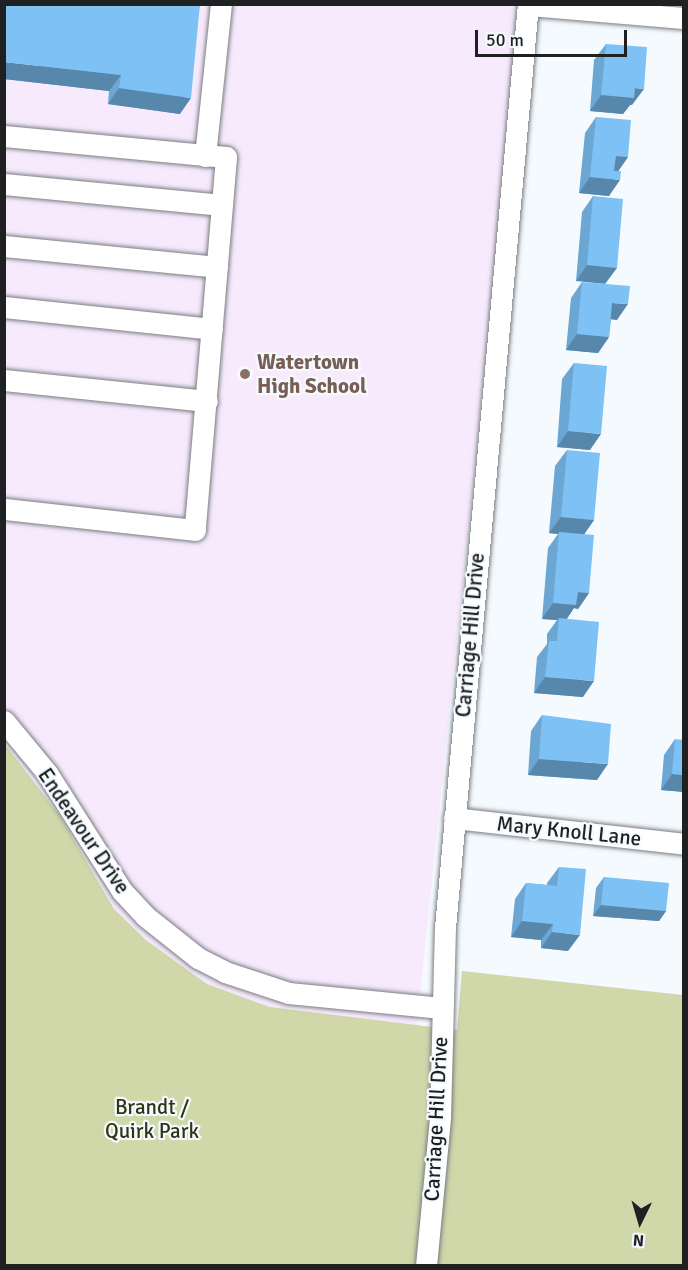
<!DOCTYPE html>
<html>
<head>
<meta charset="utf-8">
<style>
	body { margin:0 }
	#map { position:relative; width:688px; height:1270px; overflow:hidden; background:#f5fafe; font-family:Signika,sans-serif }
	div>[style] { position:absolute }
	.education>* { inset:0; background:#f8eafd }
	.green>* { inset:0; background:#d0d7a9 }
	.roads { filter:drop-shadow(0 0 2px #797e83) drop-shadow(0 0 2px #797e83) }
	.minor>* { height:21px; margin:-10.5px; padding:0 10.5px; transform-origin:10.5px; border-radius:10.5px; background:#fff }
	.wall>* { inset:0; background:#6ca6d3 }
	.shaded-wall>* { inset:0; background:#5887ac }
	.building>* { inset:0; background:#7ec1f5 }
	.dots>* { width:16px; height:16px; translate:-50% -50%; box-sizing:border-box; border:3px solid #f5fafe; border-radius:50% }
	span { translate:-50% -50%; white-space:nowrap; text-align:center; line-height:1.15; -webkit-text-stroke:4.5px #f5fafe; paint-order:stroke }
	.education-label { font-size:21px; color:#785e54; font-weight:700 }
	.left { translate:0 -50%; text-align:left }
	.street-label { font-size:21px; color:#1e2022 }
	.park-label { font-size:21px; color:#303413 }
	.frame { position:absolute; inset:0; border:6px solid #1e2022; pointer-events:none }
	.north { position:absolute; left:610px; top:1192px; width:60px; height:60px; -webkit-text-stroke:4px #f5fafe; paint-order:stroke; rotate:185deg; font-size:16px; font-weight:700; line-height:24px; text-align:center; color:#1e2022 }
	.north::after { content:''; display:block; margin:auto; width:21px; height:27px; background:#1e2022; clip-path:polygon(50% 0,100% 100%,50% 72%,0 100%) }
	.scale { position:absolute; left:475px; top:30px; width:152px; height:27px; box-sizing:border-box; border:3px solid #1e2022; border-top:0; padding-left:8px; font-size:18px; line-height:21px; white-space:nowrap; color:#1e2022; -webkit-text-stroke:4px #f5fafe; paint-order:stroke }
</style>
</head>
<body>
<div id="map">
	<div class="education">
		<i style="clip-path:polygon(4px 5px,522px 5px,417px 1026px,270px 1007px,207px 984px,146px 940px,114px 909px,60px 816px,5px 743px)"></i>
	</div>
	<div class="green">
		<i style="clip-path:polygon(4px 743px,60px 816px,114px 909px,146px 940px,207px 984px,270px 1007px,457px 1030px,462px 971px,683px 995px,683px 1265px,5px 1265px)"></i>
	</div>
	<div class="roads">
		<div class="minor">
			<i style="left:528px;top:5px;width:157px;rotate:4.8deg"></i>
			<i style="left:4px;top:136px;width:223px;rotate:5.4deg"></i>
			<i style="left:226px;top:157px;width:374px;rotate:94.8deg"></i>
			<i style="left:195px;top:530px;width:192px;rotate:-173.7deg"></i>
			<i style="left:205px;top:156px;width:153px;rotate:-84deg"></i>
			<i style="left:4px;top:184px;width:219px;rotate:5.5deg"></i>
			<i style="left:4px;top:246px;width:214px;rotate:5.6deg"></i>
			<i style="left:4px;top:307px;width:209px;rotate:6deg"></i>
			<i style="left:4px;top:380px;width:204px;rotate:5.9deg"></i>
			<i style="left:4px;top:721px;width:67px;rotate:50.4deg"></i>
			<i style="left:47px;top:773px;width:140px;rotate:57.6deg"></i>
			<i style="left:122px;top:891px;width:34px;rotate:47deg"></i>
			<i style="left:145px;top:916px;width:68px;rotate:38.4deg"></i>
			<i style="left:198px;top:958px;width:30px;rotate:27deg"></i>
			<i style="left:225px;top:972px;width:67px;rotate:18.2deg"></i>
			<i style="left:289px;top:993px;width:153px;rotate:5.6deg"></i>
			<i style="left:454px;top:818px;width:231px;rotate:6.4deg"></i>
			<i style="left:426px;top:1266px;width:150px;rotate:-84.6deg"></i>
			<i style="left:440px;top:1117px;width:189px;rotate:-88.5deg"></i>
			<i style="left:445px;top:928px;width:928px;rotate:-84.87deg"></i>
		</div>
	</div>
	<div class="wall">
		<i style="clip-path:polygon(200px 4px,180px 114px,108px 104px,109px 91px,4px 79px)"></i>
		<i style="clip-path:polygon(606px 44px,632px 105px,630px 105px,623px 114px,590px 111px,594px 60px)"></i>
		<i style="clip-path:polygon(596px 117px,628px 157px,618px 171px,609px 196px,579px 193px,585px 133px)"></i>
		<i style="clip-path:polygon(593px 196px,617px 268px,576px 281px,582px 212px)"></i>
		<i style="clip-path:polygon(582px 282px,617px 320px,611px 319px,609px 337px,598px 353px,566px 350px,571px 298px)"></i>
		<i style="clip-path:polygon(574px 363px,590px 450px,557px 447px,562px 379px)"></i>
		<i style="clip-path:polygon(567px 450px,594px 520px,584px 534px,589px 593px,578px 609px,574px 608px,567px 619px,583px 697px,534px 693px,537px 657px,547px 644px,547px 634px,557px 620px,542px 619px,548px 548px,558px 534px,549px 533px,555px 466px)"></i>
		<i style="clip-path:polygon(542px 715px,597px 780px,528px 775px,531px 731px)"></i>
		<i style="clip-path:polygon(675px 739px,684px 792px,661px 790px,664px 755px)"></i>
		<i style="clip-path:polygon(559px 867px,568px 951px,541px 948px,541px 940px,511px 937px,515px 899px,526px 883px,547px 885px,547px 883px)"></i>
		<i style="clip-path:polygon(604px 877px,666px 911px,659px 921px,593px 916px,596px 888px)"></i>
		<i style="clip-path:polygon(684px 913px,684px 930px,682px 930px)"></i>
	</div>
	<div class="shaded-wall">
		<i style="clip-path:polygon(4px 62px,121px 75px,109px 91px,4px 79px)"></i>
		<i style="clip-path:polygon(119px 88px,191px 98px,180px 114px,108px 104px)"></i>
		<i style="clip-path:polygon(635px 88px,644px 89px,632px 105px,630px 105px,623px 114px,590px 111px,601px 95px)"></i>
		<i style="clip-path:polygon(616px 156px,628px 157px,617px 173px,604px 172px)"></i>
		<i style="clip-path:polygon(590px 177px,620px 180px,609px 196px,579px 193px)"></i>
		<i style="clip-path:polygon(587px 265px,617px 268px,605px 284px,576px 281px)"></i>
		<i style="clip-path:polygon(612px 303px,628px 304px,617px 320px,601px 318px)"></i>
		<i style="clip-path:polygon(577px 334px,609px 337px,598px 353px,566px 350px)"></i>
		<i style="clip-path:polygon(568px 431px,601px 434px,590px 450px,557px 447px)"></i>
		<i style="clip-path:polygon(561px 517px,594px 520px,583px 536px,559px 532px,558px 534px,549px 533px)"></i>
		<i style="clip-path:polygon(578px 592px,589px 593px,578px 609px,574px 608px,565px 621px,559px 618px,557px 620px,542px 619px,553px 603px)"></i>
		<i style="clip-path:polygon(545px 677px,594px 681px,583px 697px,534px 693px)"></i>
		<i style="clip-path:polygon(539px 759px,608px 764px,597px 780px,528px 775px)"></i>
		<i style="clip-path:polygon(672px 774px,684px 775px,684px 792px,661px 790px)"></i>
		<i style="clip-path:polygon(601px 905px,666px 911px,659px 921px,593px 916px)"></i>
		<i style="clip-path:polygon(522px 921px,553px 924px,541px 940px,511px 937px)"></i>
		<i style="clip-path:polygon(552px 932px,580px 935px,568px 951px,541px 948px)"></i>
	</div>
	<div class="building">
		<i style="clip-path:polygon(4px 4px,200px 4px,191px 98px,119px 88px,121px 75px,4px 62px)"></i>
		<i style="clip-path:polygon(606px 44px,647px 47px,644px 89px,635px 88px,634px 98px,601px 95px)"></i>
		<i style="clip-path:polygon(596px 117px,631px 120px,628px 157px,616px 156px,614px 171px,621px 171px,620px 180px,590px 177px)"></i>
		<i style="clip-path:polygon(593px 196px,623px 199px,617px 268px,587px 265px)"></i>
		<i style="clip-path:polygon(582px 282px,630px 286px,628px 304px,612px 303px,609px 337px,577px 334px)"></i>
		<i style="clip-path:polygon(574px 363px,607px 366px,601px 434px,568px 431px)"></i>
		<i style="clip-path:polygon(567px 450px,600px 453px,594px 520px,561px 517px)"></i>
		<i style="clip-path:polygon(559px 532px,594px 535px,589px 593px,578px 592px,576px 605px,553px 603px)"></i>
		<i style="clip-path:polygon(559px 618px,599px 622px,594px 681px,545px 677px,549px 641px,557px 641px)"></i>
		<i style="clip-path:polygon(542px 715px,611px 724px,608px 764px,539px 759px)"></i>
		<i style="clip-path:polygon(675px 739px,684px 740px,684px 775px,672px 774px)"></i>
		<i style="clip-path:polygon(559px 867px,586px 869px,580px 935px,552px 932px,553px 924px,522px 921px,526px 883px,557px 886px)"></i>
		<i style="clip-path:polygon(604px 877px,669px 883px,666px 911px,601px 905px)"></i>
	</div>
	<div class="dots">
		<i style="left:245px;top:374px;background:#8d6e63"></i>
	</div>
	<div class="education-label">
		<span class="left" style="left:257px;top:374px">Watertown<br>High School</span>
	</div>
	<div class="street-label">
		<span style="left:470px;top:635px;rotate:-85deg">Carriage Hill Drive</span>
		<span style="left:84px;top:831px;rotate:56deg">Endeavour Drive</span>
		<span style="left:569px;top:831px;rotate:6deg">Mary Knoll Lane</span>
		<span style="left:436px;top:1119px;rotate:-87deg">Carriage Hill Drive</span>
	</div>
	<div class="park-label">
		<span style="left:152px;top:1119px">Brandt /<br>Quirk Park</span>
	</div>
	<div class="frame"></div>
	<div class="north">N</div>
	<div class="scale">50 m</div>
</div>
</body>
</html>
